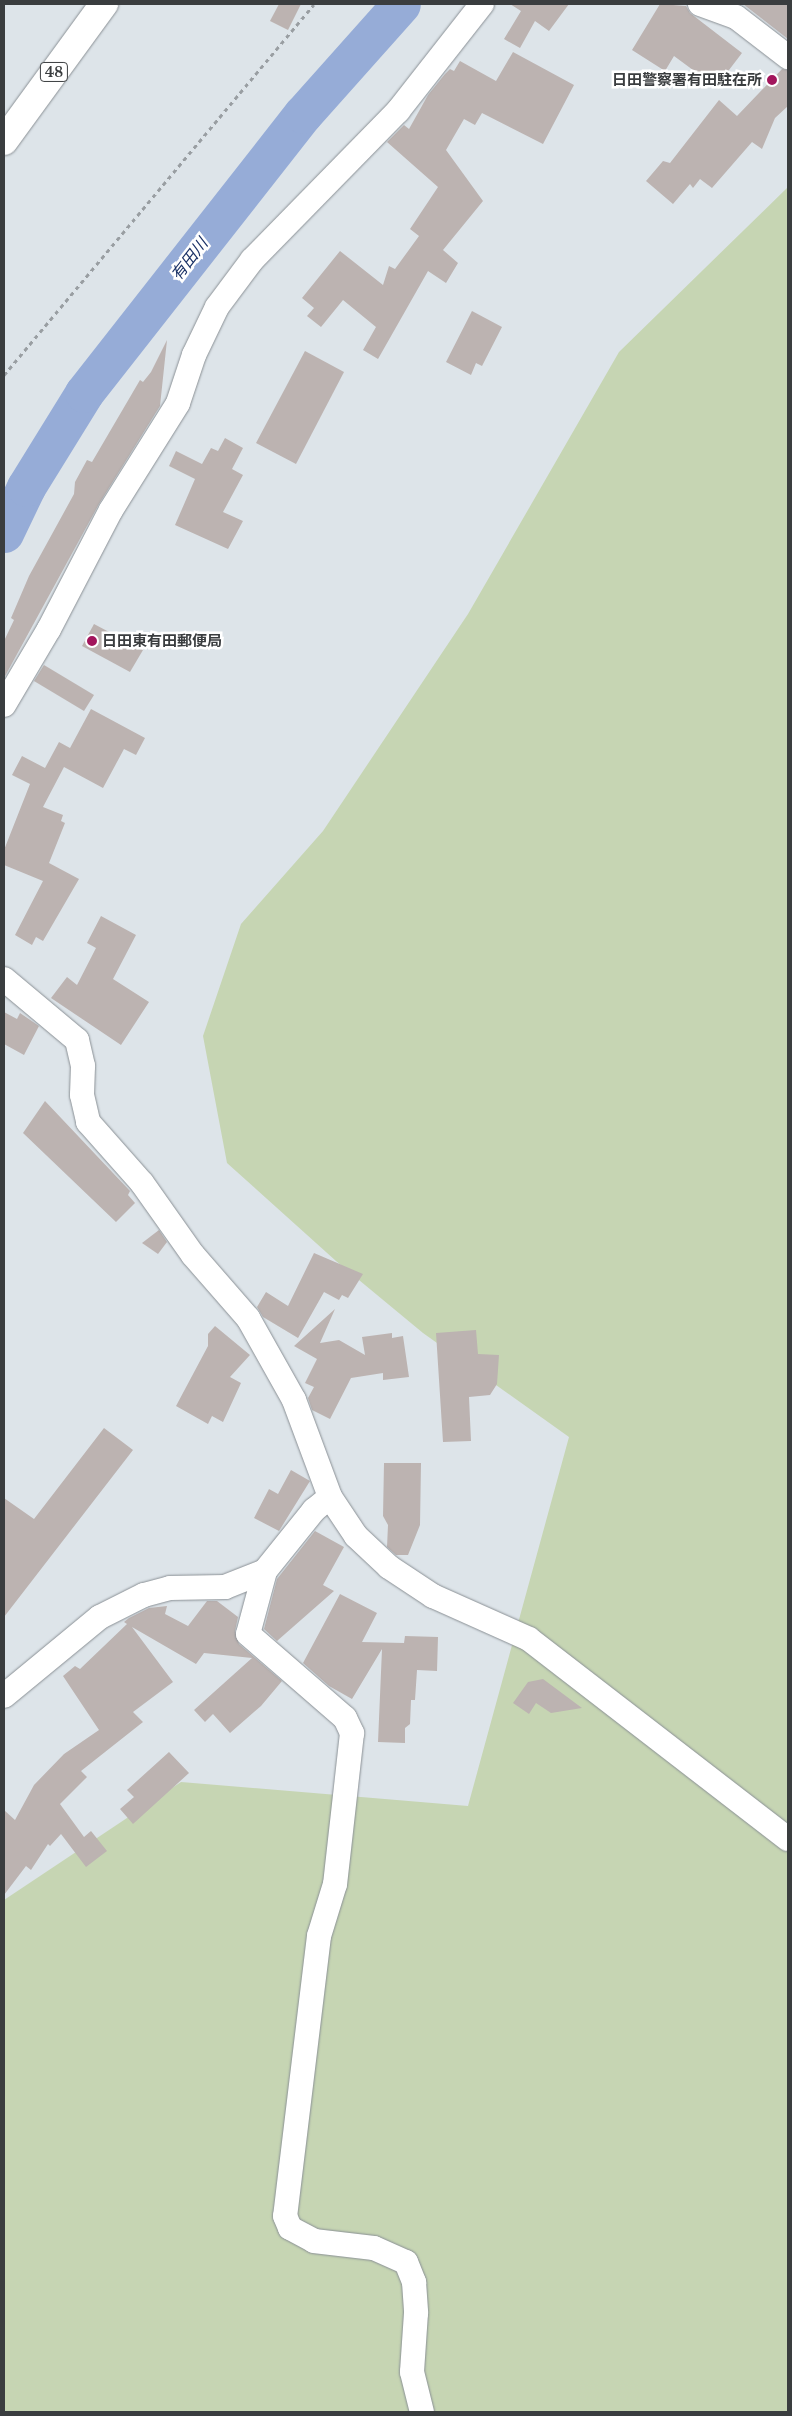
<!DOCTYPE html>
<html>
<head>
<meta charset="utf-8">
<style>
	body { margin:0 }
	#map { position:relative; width:792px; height:2416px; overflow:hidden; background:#dde4e9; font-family:"Libre Baskerville","Noto Sans JP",serif }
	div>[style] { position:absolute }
	.green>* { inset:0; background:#c6d5b3 }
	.river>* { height:39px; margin:-19.5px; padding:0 19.5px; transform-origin:19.5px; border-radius:19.5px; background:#96acd7 }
	.building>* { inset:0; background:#bcb3b1 }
	.path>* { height:3px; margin-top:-1.5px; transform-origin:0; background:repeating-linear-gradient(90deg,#999ea2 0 4px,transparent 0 8px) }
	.roads { filter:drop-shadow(0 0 1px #8a9095) drop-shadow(0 0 1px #8a9095) }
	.minor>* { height:24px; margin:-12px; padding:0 12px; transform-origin:12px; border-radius:12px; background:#fff }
	.major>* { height:28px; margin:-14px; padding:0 14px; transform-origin:14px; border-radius:14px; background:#fff }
	.dots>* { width:14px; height:14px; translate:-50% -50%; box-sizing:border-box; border:2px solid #fff; border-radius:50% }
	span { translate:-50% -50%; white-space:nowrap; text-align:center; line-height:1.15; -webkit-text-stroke:5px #fff; paint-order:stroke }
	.shield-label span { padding:1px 4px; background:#fff; border:1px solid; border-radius:4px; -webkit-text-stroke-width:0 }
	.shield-label { font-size:14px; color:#3a3d3f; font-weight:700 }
	.poi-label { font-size:15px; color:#3a3d3f; font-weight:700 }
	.right { translate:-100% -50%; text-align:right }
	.left { translate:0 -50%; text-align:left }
	.water-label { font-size:16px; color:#1b3267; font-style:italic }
	.frame { position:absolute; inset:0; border:5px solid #3a3d3f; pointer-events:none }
</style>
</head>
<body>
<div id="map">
	<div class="green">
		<i style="clip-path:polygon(788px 187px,788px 2412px,4px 2412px,4px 1900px,181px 1782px,468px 1806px,569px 1437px,423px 1333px,336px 1261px,227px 1163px,203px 1036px,241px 924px,323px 831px,468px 614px,619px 352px)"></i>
	</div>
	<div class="river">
		<i style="left:4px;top:533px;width:51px;rotate:-64.4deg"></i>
		<i style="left:26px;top:487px;width:110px;rotate:-58.3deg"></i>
		<i style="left:84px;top:393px;width:355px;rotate:-51.9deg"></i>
		<i style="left:303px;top:114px;width:147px;rotate:-48.3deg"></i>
	</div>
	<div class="building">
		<i style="clip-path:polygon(279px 4px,301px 4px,288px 30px,270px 21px)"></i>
		<i style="clip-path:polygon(510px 4px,569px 4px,549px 31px,535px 21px,520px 48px,504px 39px,521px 11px)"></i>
		<i style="clip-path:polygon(660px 4px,686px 6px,690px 13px,742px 53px,716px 87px,674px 56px,665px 71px,632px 50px)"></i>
		<i style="clip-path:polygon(743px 4px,788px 4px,788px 39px)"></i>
		<i style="clip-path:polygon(513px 52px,574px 85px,543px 144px,482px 113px,475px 125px,464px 119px,446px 150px,483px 201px,443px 250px,458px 263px,446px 283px,428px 271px,378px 359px,363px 350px,376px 327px,343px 300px,321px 327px,307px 316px,314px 308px,302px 298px,340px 251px,383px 285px,389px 266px,395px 269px,419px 236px,410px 229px,438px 187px,387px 142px,404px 125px,409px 129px,428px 95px,445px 74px,450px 69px,454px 71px,460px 61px,496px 81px)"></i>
		<i style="clip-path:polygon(782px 69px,788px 70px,788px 106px,775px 118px,762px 149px,752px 142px,712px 188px,700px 179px,693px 188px,690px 184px,673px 204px,646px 181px,663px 161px,670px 163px,719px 100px,737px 116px)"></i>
		<i style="clip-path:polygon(472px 311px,502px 327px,482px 366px,476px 363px,471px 375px,446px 362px)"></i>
		<i style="clip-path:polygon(167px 340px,160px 406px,99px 504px,4px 678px,4px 641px,14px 620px,11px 618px,29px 576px,74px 494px,75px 482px,87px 460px,92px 462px,140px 380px,143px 382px,151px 372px)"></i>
		<i style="clip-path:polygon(305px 351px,344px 372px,296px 464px,256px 443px)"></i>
		<i style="clip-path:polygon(225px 438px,243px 448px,232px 469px,243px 475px,223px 512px,243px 521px,228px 549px,175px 525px,195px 479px,169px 466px,176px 451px,202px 464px,211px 448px,218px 451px)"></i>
		<i style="clip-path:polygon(94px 624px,143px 650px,130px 672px,82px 646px)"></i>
		<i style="clip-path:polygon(44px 665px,94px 695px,84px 711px,34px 681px)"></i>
		<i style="clip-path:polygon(91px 709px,145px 738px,136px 755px,124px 749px,103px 788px,64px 767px,43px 807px,63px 815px,61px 821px,65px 823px,49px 863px,79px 879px,43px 941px,36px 937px,32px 945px,15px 935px,43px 881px,4px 865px,4px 850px,30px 784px,12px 775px,22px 756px,45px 768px,59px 742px,70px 748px)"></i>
		<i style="clip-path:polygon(101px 916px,136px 935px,113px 979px,149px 1002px,121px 1045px,51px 998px,67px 977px,77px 985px,96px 948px,87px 943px)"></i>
		<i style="clip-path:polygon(4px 1012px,17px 1019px,20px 1013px,39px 1026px,24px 1055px,4px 1044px)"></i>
		<i style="clip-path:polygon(45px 1101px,130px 1191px,128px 1195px,135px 1203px,116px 1222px,23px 1133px)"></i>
		<i style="clip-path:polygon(159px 1230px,167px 1242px,158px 1254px,142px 1243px)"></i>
		<i style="clip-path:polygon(314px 1253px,363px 1274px,348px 1298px,342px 1295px,339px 1300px,324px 1292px,298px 1338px,263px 1317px,257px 1307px,266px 1292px,288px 1306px)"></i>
		<i style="clip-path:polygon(335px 1309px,320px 1343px,339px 1340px,365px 1355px,362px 1337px,392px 1333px,392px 1338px,403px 1336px,409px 1377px,383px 1380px,383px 1373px,351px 1378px,330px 1419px,312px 1410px,308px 1398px,314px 1387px,305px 1383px,317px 1359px,294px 1346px)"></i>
		<i style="clip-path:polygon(215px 1326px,250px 1355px,230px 1377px,241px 1383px,223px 1422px,212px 1416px,208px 1424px,176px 1406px,208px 1346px,208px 1334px)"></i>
		<i style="clip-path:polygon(476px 1330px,478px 1354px,499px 1355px,497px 1384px,490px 1395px,469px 1397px,471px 1441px,443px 1442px,436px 1333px)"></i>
		<i style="clip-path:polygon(104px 1428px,133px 1450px,4px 1617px,4px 1498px,34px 1519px)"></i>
		<i style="clip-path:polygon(384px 1463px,421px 1463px,420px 1525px,408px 1555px,396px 1555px,387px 1547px,388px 1525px,383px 1516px)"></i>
		<i style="clip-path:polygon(291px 1470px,310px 1481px,279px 1531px,254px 1518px,269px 1489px,278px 1494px)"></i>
		<i style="clip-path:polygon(315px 1531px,344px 1547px,323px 1585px,334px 1591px,277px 1641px,264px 1629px,277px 1579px)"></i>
		<i style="clip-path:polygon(340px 1594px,377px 1613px,362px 1642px,404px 1643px,405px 1636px,438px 1637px,437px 1671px,417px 1670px,415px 1700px,411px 1700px,410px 1724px,405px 1728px,405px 1743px,378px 1742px,382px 1649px,352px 1699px,329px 1686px,303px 1663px)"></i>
		<i style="clip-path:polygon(207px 1601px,217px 1601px,238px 1617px,235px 1631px,239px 1644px,282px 1681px,261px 1706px,230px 1733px,213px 1714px,205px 1722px,194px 1710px,252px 1658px,204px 1653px,196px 1664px,132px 1627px,173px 1682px,133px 1712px,143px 1722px,81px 1771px,87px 1777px,60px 1804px,84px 1837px,91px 1831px,107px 1851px,86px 1867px,61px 1834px,50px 1846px,48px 1844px,31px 1870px,26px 1866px,4px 1895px,4px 1810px,15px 1820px,34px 1785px,64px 1754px,99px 1730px,63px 1676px,75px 1666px,80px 1669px,127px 1624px,124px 1622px,129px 1618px,149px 1608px,167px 1606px,165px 1614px,188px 1626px)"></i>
		<i style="clip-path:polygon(543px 1679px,582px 1708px,551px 1713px,536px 1703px,529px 1714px,513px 1703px,528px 1682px)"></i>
		<i style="clip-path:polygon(169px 1752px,189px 1773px,133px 1824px,120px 1809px,134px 1797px,127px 1790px)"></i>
	</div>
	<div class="path">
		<i style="left:4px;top:375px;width:483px;rotate:-50.1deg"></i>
	</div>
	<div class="roads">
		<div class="minor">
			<i style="left:700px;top:4px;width:38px;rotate:20deg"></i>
			<i style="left:736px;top:17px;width:66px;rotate:37.6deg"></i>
			<i style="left:4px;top:705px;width:88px;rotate:-59.4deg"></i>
			<i style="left:49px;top:629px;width:134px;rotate:-62.5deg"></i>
			<i style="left:111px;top:510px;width:126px;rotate:-57.9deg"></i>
			<i style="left:178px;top:403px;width:51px;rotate:-71.6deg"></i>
			<i style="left:194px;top:355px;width:53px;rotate:-64.4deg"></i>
			<i style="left:217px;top:307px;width:59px;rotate:-53.3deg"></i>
			<i style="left:252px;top:260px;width:209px;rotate:-45.6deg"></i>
			<i style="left:398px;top:111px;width:136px;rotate:-51.9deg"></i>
			<i style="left:4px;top:979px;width:95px;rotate:39.9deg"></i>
			<i style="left:77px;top:1040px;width:27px;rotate:77deg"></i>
			<i style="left:83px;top:1066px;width:29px;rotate:92deg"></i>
			<i style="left:82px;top:1095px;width:28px;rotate:77deg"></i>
			<i style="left:88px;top:1122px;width:81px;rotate:48.5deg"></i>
			<i style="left:142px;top:1183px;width:88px;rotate:54.7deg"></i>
			<i style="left:193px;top:1255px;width:84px;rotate:48.9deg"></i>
			<i style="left:248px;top:1318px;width:94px;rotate:60.7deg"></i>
			<i style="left:294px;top:1400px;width:103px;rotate:69.6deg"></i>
			<i style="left:330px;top:1497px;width:47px;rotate:56.3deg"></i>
			<i style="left:356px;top:1536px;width:45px;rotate:43.2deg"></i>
			<i style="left:389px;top:1567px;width:53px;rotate:33.4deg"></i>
			<i style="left:433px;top:1596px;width:105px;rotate:24.1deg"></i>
			<i style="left:529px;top:1639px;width:327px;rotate:37.7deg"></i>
			<i style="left:330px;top:1497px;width:21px;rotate:141deg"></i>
			<i style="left:314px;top:1510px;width:78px;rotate:128.8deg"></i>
			<i style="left:265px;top:1571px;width:65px;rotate:105.1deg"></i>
			<i style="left:248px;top:1634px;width:128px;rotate:40.9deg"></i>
			<i style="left:345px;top:1718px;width:17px;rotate:65deg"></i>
			<i style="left:352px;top:1733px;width:152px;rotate:96.4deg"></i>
			<i style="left:335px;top:1884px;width:54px;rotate:107.1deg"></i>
			<i style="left:319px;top:1936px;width:282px;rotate:96.9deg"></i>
			<i style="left:285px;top:2216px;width:13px;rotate:67deg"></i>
			<i style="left:290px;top:2228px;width:27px;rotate:28deg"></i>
			<i style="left:314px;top:2241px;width:60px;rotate:6.7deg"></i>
			<i style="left:374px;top:2248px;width:35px;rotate:24deg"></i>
			<i style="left:406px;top:2262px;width:22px;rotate:68deg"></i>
			<i style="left:414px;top:2282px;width:31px;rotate:86deg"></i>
			<i style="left:416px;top:2313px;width:59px;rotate:93.9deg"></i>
			<i style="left:412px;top:2372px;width:41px;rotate:76deg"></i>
			<i style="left:4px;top:1696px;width:124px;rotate:-39.5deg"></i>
			<i style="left:100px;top:1617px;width:49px;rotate:-26.6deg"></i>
			<i style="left:144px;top:1595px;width:27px;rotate:-15deg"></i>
			<i style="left:170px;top:1588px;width:55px;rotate:-1deg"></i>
			<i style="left:225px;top:1587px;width:43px;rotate:-21.8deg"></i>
		</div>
		<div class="major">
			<i style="left:4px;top:141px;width:170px;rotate:-53.9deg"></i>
		</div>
	</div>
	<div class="dots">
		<i style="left:772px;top:80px;background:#a2155c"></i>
		<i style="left:92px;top:641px;background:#a2155c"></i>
	</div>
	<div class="shield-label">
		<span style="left:54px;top:72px">48</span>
	</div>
	<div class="poi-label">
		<span class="right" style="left:762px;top:80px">日田警察署有田駐在所</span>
		<span class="left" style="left:102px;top:641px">日田東有田郵便局</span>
	</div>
	<div class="water-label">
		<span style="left:189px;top:259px;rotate:-52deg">有田川</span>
	</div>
	<div class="frame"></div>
</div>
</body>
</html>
